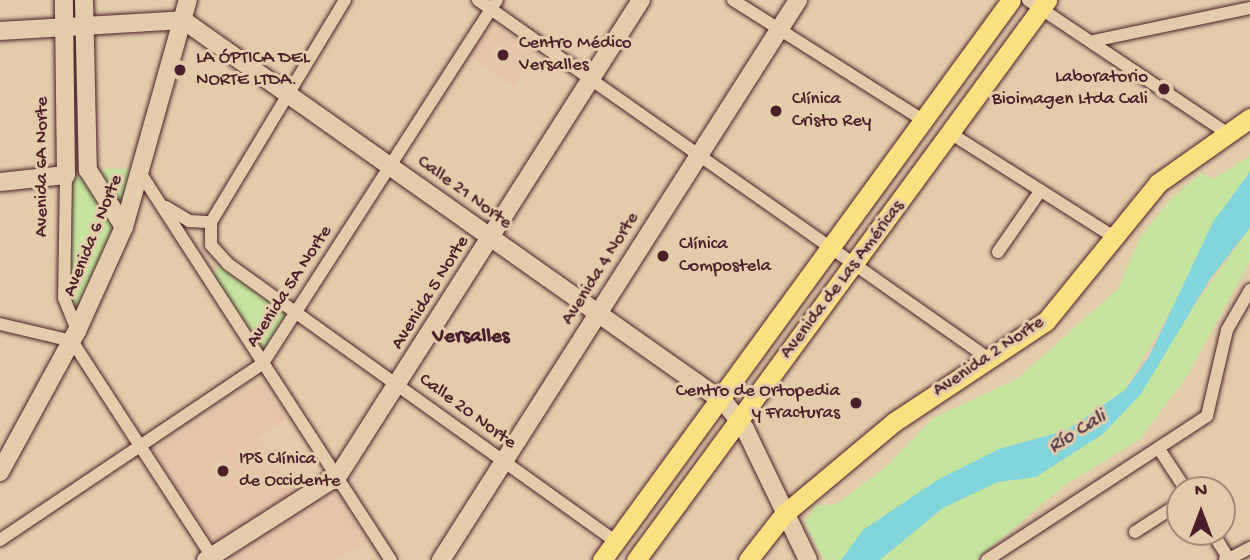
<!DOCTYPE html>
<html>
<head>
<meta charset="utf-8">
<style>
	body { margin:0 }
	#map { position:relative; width:1250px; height:560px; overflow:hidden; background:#e3ccac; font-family:"Gochi Hand",sans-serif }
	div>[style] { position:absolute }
	.built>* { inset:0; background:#e5c4aa }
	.green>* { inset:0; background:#c5e59d }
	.water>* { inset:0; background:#83d5dc }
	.roads { filter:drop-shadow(0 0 2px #4a1f2b) drop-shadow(0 0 2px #4a1f2b) }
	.street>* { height:12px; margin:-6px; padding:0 6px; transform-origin:6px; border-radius:6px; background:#e3ccac }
	.secondary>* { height:18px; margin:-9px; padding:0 9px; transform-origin:9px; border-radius:9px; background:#e3ccac }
	.primary>* { height:19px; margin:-9.5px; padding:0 9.5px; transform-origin:9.5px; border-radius:9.5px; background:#fbe080 }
	.dots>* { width:19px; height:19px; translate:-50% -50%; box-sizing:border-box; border:4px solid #e3ccac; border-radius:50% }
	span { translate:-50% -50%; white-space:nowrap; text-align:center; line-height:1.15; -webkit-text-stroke:6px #e3ccac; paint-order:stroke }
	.poi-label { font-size:19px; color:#4a1f2b }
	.left { translate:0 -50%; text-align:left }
	.right { translate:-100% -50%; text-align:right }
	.street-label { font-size:19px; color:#4a1f2b }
	.neighbourhood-label { font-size:21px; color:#4a1f2b; font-weight:700 }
	.water-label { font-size:21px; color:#533a46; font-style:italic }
	.north { position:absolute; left:1166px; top:476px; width:70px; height:70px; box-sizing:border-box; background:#e3ccac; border:2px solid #a68778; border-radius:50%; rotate:0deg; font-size:19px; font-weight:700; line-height:28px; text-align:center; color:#4a1f2b }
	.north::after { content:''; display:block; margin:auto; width:24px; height:32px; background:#4a1f2b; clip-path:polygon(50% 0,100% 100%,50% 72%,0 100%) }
</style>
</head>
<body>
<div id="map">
	<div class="built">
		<i style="clip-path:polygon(492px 24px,535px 53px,514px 87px,470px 57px)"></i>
		<i style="clip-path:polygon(261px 381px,287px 420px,259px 438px,295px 494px,215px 545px,153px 450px)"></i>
		<i style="clip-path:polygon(335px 492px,367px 542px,335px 560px,226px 560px)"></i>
	</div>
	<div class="green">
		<i style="clip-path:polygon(1250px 156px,1250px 172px,1125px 390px,1067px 430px,999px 449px,939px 479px,863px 530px,841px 560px,824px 560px,805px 523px,815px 506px,837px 504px,887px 466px,933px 418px,1017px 379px,1118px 289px,1141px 236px,1171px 199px,1201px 173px,1214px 179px)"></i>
		<i style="clip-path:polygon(142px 168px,83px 318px,71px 318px,66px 175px,93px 179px,88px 170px)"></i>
		<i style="clip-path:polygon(1250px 228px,1250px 261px,1187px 376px,1139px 440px,1066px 484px,976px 560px,880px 560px,943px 508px,998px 482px,1036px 477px,1103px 434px)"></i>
		<i style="clip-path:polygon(221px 264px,298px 314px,263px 363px,211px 277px)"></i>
	</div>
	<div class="water">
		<i style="clip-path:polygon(1250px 172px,1250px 228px,1210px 279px,1141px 394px,1103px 434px,1036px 477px,998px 482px,943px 508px,880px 560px,841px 560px,863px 530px,939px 479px,999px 449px,1067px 430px,1125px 390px,1150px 355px,1213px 222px)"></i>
	</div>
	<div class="roads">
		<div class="street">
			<i style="left:345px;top:0;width:259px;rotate:121.1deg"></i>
			<i style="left:211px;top:222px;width:23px;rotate:90deg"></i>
			<i style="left:211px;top:245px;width:25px;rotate:48deg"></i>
			<i style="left:228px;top:264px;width:477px;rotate:35.6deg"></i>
			<i style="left:478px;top:0;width:620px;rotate:35.08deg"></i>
			<i style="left:733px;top:0;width:225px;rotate:32.3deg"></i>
			<i style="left:1028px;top:0;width:237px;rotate:33.8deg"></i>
			<i style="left:1093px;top:41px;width:160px;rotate:-11.9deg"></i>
			<i style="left:950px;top:133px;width:192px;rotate:32.4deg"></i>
			<i style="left:141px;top:174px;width:460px;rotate:57.1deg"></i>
			<i style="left:66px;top:175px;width:123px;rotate:90.9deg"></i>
			<i style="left:64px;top:298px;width:35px;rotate:68deg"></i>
			<i style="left:166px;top:207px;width:27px;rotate:31deg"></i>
			<i style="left:189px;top:221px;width:22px;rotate:3deg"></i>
			<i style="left:998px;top:252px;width:75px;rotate:-55.3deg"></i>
			<i style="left:0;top:324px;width:74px;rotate:13.3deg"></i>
			<i style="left:72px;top:341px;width:261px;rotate:57deg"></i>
			<i style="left:1159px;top:449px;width:49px;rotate:56.6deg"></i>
			<i style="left:1135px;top:532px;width:54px;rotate:-32.8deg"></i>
			<i style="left:1212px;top:532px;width:32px;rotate:58deg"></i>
			<i style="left:1229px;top:559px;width:24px;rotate:-28deg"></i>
			<i style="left:0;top:540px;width:317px;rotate:-33.9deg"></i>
			<i style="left:263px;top:363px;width:432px;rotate:-57.2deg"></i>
			<i style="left:987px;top:560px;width:263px;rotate:-33.2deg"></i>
			<i style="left:1207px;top:416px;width:88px;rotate:-76.9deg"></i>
			<i style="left:1227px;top:330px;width:46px;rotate:-60.1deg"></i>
		</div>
		<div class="secondary">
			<i style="left:84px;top:0;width:170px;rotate:88.7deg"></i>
			<i style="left:88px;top:170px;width:67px;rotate:57.7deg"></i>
			<i style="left:0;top:31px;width:183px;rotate:-3.4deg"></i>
			<i style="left:183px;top:20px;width:664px;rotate:35.25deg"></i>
			<i style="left:725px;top:403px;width:33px;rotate:52deg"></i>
			<i style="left:745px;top:429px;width:145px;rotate:64.3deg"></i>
			<i style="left:0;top:182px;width:66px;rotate:-6.1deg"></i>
			<i style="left:66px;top:175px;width:175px;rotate:-90.7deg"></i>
			<i style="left:0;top:472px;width:161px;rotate:-61.4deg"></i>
			<i style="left:77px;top:331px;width:114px;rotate:-65.7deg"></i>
			<i style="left:124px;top:227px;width:236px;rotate:-74.3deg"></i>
			<i style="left:206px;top:560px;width:156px;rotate:-32.5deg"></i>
			<i style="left:338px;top:476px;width:564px;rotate:-57.52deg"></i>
			<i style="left:441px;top:560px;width:664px;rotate:-57.48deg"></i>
			<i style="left:1228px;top:560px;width:1px"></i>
		</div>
		<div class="primary">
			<i style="left:602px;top:560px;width:693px;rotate:-53.86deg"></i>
			<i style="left:636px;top:560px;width:695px;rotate:-53.72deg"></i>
			<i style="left:748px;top:560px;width:58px;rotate:-52deg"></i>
			<i style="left:784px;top:514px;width:143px;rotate:-39.9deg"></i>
			<i style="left:894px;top:422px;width:182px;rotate:-33.6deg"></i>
			<i style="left:1046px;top:321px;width:178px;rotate:-50.9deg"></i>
			<i style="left:1158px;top:183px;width:113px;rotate:-35.2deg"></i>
		</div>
	</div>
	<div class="dots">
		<i style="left:503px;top:55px;background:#4a1f2b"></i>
		<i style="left:180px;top:70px;background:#4a1f2b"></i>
		<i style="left:1164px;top:89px;background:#4a1f2b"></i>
		<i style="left:776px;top:111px;background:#4a1f2b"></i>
		<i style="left:663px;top:256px;background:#4a1f2b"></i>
		<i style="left:856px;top:403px;background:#4a1f2b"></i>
		<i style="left:223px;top:471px;background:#4a1f2b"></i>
	</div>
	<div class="poi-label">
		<span class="left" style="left:519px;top:55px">Centro Médico<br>Versalles</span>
		<span class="left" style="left:196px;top:70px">LA ÓPTICA DEL<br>NORTE LTDA.</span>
		<span class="right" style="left:1148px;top:89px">Laboratorio<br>Bioimagen Ltda Cali</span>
		<span class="left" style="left:792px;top:111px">Clínica<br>Cristo Rey</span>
		<span class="left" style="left:679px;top:256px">Clínica<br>Compostela</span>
		<span class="right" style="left:840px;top:403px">Centro de Ortopedia<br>y Fracturas</span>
		<span class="left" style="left:239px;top:471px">IPS Clínica<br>de Occidente</span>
	</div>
	<div class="street-label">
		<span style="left:43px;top:167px;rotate:-90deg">Avenida 6A Norte</span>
		<span style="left:464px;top:193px;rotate:36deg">Calle 21 Norte</span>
		<span style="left:94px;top:236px;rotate:-68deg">Avenida 6 Norte</span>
		<span style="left:601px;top:269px;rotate:-58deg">Avenida 4 Norte</span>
		<span style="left:843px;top:280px;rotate:-53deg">Avenida de Las Américas</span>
		<span style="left:290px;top:287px;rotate:-57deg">Avenida 5A Norte</span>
		<span style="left:431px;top:293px;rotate:-58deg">Avenida 5 Norte</span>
		<span style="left:989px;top:357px;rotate:-34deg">Avenida 2 Norte</span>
		<span style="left:467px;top:412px;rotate:36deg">Calle 20 Norte</span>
	</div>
	<div class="neighbourhood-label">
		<span style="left:471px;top:338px">Versalles</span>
	</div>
	<div class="water-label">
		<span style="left:1078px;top:433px;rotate:-32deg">Río Cali</span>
	</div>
	<div class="north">N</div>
</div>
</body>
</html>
